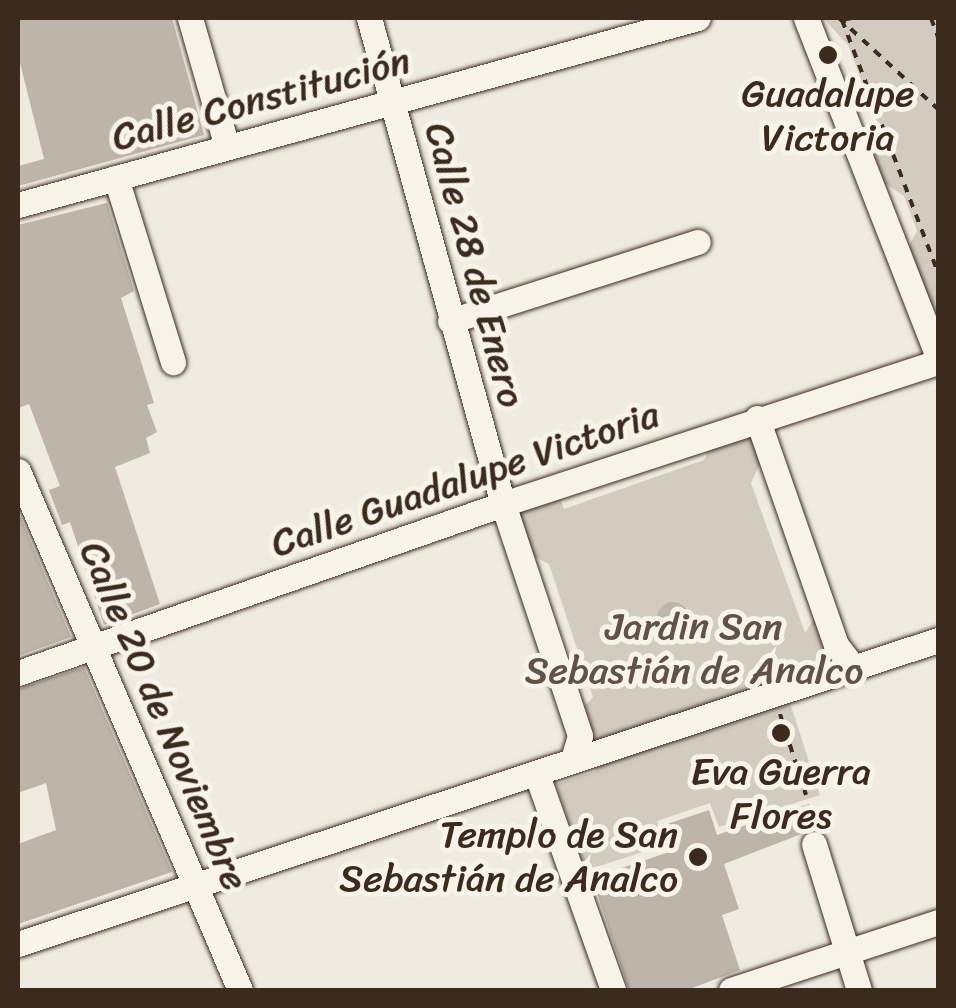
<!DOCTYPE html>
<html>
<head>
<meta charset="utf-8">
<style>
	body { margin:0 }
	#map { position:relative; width:956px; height:1008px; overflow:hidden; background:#efebe0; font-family:Sriracha,sans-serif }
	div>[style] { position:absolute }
	.green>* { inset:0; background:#d1cbc0 }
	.building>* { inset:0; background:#bdb5aa }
	.round { border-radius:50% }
	.path>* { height:4px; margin-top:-2px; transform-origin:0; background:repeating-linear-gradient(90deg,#3b2a1e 0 8px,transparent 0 16px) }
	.roads { filter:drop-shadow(0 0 2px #3b2a1e) drop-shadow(0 0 2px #3b2a1e) }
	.minor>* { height:25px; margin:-12.5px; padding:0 12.5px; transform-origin:12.5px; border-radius:12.5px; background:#f7f3e8 }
	.dots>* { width:28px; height:28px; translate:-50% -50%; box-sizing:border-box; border:5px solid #f7f3e8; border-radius:50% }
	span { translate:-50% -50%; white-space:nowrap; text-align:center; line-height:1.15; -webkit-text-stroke:10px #f7f3e8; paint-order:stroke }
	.poi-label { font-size:38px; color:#3b2a1e }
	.right { translate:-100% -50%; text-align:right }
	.street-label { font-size:38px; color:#3b2a1e }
	.park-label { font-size:38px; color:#605246 }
	.frame { position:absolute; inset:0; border:20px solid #3b2a1e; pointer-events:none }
</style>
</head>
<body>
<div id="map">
	<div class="green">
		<i style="clip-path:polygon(823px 18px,938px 18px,938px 330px,908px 248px,917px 231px,904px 196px,884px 183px,870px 144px,878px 124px,848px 45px)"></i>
		<i style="clip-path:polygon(751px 430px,763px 457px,751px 483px,805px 633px,818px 612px,874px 676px,790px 703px,820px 795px,719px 827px,710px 803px,657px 821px,664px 845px,584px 871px,556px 784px,596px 771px,580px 711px,593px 697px,549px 564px,526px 553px,514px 510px,557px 491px,564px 509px,704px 460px,715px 438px)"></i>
	</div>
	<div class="building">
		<i style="clip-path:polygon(18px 18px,172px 18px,204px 135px,18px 186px,18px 166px,44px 159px,18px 55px)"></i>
		<i style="clip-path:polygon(107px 203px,134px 291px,121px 298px,154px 403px,147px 405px,157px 432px,146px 438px,150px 453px,115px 467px,160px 604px,104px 625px,70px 522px,62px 525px,49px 490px,60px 486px,29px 404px,18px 408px,18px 225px)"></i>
		<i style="clip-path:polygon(18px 511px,71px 637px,18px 656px)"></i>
		<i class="round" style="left:657px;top:602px;width:32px;height:32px"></i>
		<i style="clip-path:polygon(84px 667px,172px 872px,18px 924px,18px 844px,56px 830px,46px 783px,18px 793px,18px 689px)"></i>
		<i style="clip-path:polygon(809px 804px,817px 828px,724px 864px,739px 909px,722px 915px,740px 970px,687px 990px,629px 990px,592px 878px,672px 851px,664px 825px,709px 810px,717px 835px)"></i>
	</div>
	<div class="path">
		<i style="left:839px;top:18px;width:134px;rotate:42.6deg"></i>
		<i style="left:852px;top:18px;width:10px;rotate:169deg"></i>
		<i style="left:842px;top:20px;width:271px;rotate:69.2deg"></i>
		<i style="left:931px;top:18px;width:20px;rotate:70deg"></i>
		<i style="left:938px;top:138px;width:5px;rotate:90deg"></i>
		<i style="left:780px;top:714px;width:85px;rotate:72.2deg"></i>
	</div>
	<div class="roads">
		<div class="minor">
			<i style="left:190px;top:18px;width:134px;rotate:74deg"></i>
			<i style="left:369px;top:18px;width:504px;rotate:74.59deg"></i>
			<i style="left:503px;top:504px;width:244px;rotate:71.6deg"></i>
			<i style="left:580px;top:736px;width:24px;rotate:107deg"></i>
			<i style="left:806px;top:18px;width:363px;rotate:68.7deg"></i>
			<i style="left:116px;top:178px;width:193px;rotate:72.8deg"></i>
			<i style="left:18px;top:205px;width:705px;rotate:-15.38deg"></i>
			<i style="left:450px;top:321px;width:260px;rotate:-17.7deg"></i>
			<i style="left:757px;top:418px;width:240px;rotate:70.8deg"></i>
			<i style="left:836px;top:645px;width:24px;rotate:52deg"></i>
			<i style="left:18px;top:471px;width:564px;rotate:66.84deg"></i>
			<i style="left:18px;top:673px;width:514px;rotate:-19.21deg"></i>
			<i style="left:503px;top:504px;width:458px;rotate:-18.1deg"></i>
			<i style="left:537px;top:775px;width:228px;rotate:70.5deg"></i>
			<i style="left:814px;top:844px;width:153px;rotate:72.9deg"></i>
			<i style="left:18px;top:944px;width:969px;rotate:-18.29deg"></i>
			<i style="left:731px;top:990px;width:218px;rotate:-18.2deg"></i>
		</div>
	</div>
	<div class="dots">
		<i style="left:828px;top:55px;background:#3b2a1e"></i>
		<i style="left:781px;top:733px;background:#3b2a1e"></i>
		<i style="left:698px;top:857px;background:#3b2a1e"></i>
	</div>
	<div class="poi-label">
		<span style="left:828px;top:116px">Guadalupe<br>Victoria</span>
		<span style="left:781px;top:794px">Eva Guerra<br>Flores</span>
		<span class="right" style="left:678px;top:857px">Templo de San<br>Sebastián de Analco</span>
	</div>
	<div class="street-label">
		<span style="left:261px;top:99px;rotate:-15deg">Calle Constitución</span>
		<span style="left:475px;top:265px;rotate:75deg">Calle 28 de Enero</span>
		<span style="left:465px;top:479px;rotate:-19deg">Calle Guadalupe Victoria</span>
		<span style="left:164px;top:716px;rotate:67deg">Calle 20 de Noviembre</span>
	</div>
	<div class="park-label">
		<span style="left:694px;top:649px">Jardin San<br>Sebastián de Analco</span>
	</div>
	<div class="frame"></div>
</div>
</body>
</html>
